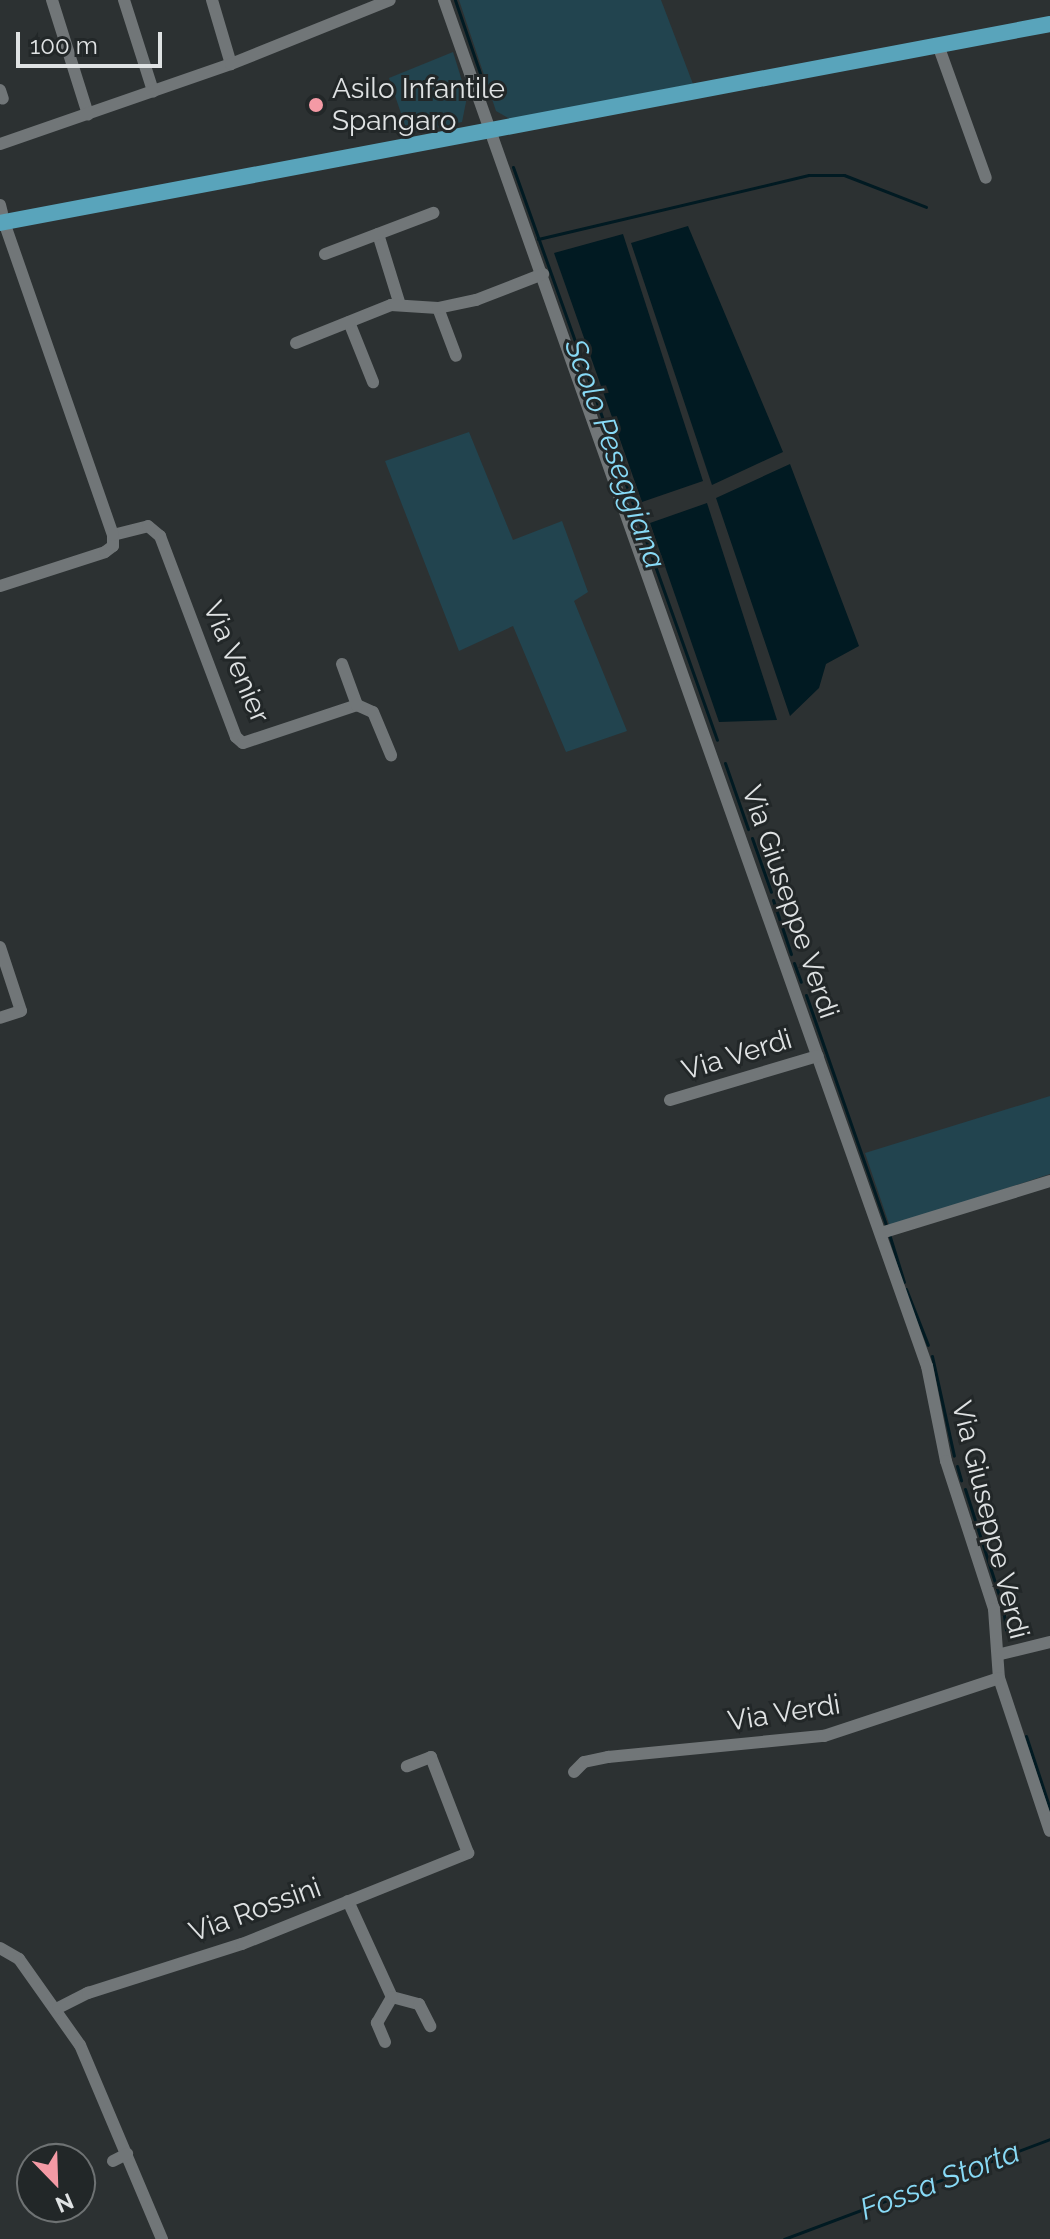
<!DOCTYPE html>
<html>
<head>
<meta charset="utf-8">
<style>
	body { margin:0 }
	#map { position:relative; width:1050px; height:2239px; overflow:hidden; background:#2c3132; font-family:Raleway,sans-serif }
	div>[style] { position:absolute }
	.green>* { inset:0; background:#22444f }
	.water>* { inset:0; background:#011a22 }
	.stream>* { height:3px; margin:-1.5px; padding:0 1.5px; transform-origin:1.5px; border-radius:1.5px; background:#011a22 }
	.minor>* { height:12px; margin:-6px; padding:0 6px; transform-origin:6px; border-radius:6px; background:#717678 }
	.major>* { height:16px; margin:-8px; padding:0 8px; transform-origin:8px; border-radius:8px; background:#59a4bb }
	.dots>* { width:22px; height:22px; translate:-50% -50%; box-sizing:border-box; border:4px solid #222728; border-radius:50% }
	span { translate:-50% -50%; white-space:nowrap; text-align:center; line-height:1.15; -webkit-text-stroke:6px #222728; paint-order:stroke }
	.poi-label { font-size:28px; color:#dfe2e3 }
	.left { translate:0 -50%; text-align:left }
	.street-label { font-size:28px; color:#dfe2e3 }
	.water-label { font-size:30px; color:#88daf6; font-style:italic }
	.north { position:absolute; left:16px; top:2143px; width:80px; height:80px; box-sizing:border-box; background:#222728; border:2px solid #6e7273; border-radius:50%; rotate:157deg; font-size:22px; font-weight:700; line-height:32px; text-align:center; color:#dfe2e3 }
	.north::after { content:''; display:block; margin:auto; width:28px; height:36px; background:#f49aa5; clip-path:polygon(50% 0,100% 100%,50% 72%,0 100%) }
	.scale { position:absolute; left:16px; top:32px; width:146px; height:36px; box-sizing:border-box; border:4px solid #dfe2e3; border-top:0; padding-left:10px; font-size:24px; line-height:28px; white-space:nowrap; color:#dfe2e3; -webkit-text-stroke:6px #222728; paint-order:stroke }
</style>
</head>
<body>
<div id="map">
	<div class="green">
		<i style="clip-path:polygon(459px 0,661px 0,693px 84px,510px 119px,496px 111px)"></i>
		<i style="clip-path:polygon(453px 52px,467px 97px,462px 122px,408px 134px,389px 78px)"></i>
		<i style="clip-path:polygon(469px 432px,513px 540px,562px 521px,588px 592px,574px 601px,627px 731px,566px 752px,513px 626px,459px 651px,385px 461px)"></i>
		<i style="clip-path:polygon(1050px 1096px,1050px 1174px,890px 1227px,865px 1153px)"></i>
	</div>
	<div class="water">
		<i style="clip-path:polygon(688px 226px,783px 452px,712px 485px,631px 243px)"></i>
		<i style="clip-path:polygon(623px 234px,703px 481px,642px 502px,554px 253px)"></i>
		<i style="clip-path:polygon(790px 464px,859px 646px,826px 664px,819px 688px,790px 716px,716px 498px)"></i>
		<i style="clip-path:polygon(707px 503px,777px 720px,719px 722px,650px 523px)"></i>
	</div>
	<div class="stream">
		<i style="left:455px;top:0;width:83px;rotate:71.1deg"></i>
		<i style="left:513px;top:167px;width:608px;rotate:70.4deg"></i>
		<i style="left:538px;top:239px;width:278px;rotate:-13.3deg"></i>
		<i style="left:809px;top:175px;width:35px"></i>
		<i style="left:844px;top:175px;width:88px;rotate:21.3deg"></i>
		<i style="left:725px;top:763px;width:70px;rotate:70.8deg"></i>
		<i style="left:752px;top:838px;width:57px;rotate:70.6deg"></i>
		<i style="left:773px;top:900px;width:57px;rotate:71.6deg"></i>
		<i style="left:794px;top:963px;width:20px;rotate:70deg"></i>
		<i style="left:806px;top:995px;width:246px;rotate:70.8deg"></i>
		<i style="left:890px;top:1237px;width:47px;rotate:72.7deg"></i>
		<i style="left:906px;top:1289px;width:60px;rotate:68.6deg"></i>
		<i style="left:932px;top:1356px;width:102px;rotate:77.6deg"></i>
		<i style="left:957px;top:1466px;width:15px;rotate:74deg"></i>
		<i style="left:965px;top:1489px;width:111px;rotate:72.2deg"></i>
		<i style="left:1002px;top:1601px;width:29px;rotate:82deg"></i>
		<i style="left:1026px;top:1736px;width:77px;rotate:71.8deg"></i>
		<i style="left:784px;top:2239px;width:284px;rotate:-20.6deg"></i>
	</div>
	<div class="minor">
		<i style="left:52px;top:0;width:120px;rotate:72.5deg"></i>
		<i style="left:124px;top:0;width:96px;rotate:72.3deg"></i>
		<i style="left:212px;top:0;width:67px;rotate:73.5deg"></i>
		<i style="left:444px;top:0;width:1449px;rotate:70.53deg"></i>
		<i style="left:927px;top:1366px;width:97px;rotate:78.7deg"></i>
		<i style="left:946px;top:1461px;width:156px;rotate:72deg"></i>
		<i style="left:994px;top:1609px;width:69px;rotate:85.9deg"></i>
		<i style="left:999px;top:1678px;width:161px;rotate:71.6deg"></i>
		<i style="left:938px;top:45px;width:141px;rotate:70.2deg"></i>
		<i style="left:0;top:90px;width:9px;rotate:72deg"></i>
		<i style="left:0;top:144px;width:244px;rotate:-19.1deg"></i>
		<i style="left:231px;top:64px;width:171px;rotate:-21.9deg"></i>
		<i style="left:0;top:205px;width:8px;rotate:76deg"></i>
		<i style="left:378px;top:234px;width:74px;rotate:72.8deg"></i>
		<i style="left:325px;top:254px;width:116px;rotate:-20.8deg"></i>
		<i style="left:438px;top:308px;width:51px;rotate:69.4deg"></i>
		<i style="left:349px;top:322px;width:65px;rotate:68.2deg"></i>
		<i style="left:296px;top:343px;width:102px;rotate:-21.8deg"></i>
		<i style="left:391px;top:305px;width:47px;rotate:3.7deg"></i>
		<i style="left:438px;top:308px;width:39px;rotate:-12deg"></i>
		<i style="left:476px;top:300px;width:72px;rotate:-21.2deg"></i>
		<i style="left:113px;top:535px;width:36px;rotate:-14deg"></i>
		<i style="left:148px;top:526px;width:16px;rotate:40deg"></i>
		<i style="left:160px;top:536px;width:215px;rotate:69.3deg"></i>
		<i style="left:236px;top:737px;width:9px;rotate:41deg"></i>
		<i style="left:243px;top:743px;width:120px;rotate:-18.4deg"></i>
		<i style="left:357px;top:705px;width:17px;rotate:24deg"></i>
		<i style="left:373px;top:712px;width:47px;rotate:67.3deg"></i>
		<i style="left:0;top:586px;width:110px;rotate:-17.9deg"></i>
		<i style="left:105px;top:552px;width:10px;rotate:-37deg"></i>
		<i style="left:113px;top:546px;width:11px;rotate:-90deg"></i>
		<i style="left:113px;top:535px;width:331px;rotate:-109.2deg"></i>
		<i style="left:342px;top:664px;width:44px;rotate:69.9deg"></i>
		<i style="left:0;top:947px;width:67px;rotate:71.8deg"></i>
		<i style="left:21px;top:1011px;width:22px;rotate:162deg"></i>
		<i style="left:670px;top:1100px;width:154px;rotate:-16.6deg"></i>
		<i style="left:881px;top:1233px;width:177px;rotate:-17.1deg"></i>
		<i style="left:1001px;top:1654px;width:50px;rotate:-13.8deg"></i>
		<i style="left:574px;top:1772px;width:14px;rotate:-45deg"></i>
		<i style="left:584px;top:1762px;width:25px;rotate:-12deg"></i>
		<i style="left:608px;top:1757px;width:217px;rotate:-5.6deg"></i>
		<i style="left:824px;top:1736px;width:184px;rotate:-18.3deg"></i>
		<i style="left:348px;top:1901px;width:106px;rotate:65.4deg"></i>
		<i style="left:392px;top:1997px;width:28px;rotate:15deg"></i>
		<i style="left:419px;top:2004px;width:25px;rotate:63deg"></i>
		<i style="left:0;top:1948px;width:22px;rotate:30deg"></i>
		<i style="left:19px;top:1959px;width:105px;rotate:54.7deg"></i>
		<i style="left:80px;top:2045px;width:211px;rotate:67.1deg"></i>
		<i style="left:58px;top:2008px;width:34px;rotate:-27deg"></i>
		<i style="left:88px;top:1993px;width:162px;rotate:-17.7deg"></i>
		<i style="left:242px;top:1944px;width:244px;rotate:-21.9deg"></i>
		<i style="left:468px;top:1853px;width:103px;rotate:-111.1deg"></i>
		<i style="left:431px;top:1757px;width:26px;rotate:159deg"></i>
		<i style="left:385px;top:2042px;width:21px;rotate:-113deg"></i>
		<i style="left:377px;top:2023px;width:30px;rotate:-60deg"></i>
		<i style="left:113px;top:2161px;width:16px;rotate:-27deg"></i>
	</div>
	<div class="major">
		<i style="left:0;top:223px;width:1069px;rotate:-10.73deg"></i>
	</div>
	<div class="dots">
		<i style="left:316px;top:105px;background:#f49aa5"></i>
	</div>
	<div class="poi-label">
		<span class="left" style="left:332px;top:105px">Asilo Infantile<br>Spangaro</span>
	</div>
	<div class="street-label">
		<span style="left:236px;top:662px;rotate:67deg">Via Venier</span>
		<span style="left:790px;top:902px;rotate:71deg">Via Giuseppe Verdi</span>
		<span style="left:737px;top:1055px;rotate:-17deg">Via Verdi</span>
		<span style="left:990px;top:1520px;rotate:76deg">Via Giuseppe Verdi</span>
		<span style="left:784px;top:1713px;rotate:-9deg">Via Verdi</span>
		<span style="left:255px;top:1910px;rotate:-20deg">Via Rossini</span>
	</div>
	<div class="water-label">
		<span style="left:615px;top:454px;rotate:70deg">Scolo Peseggiana</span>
		<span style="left:940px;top:2181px;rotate:-21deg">Fossa Storta</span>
	</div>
	<div class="north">N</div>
	<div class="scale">100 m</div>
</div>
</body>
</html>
